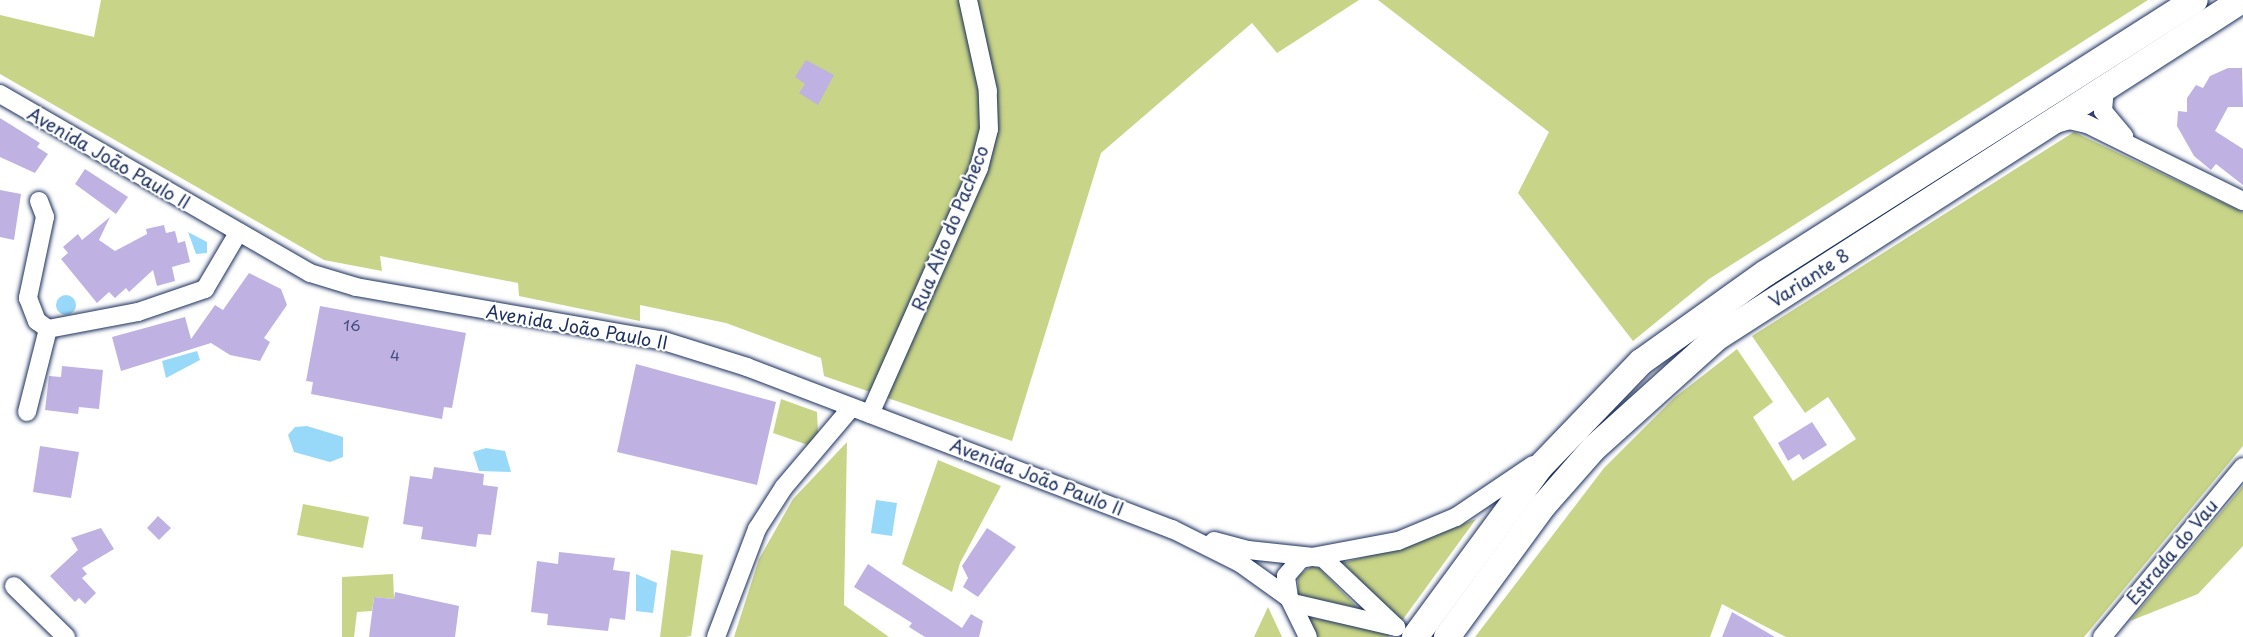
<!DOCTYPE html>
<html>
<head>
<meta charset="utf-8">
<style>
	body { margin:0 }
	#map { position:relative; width:2243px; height:637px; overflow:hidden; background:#fff; font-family:"Playpen Sans",sans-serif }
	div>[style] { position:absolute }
	.green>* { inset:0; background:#c8d487 }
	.water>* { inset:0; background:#98d9fa }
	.round { border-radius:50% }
	.building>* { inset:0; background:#bfb2e3 }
	.roads { filter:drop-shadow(0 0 2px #1b2f5e) drop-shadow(0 0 2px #1b2f5e) }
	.minor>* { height:18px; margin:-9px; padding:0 9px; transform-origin:9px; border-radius:9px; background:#fff }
	.secondary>* { height:26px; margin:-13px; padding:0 13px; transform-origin:13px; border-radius:13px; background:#fff }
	span { translate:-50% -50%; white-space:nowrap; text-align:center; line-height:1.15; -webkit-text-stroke:4.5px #fff; paint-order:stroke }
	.number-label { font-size:15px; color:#44507f }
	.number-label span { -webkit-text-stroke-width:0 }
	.street-label { font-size:18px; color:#1b2f5e }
</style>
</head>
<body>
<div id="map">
	<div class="green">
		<i style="clip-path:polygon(101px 0,1359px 0,1277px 53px,1252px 23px,1101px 153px,1012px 441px,824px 376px,821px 358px,726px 323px,640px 305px,640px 321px,519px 296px,518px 283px,380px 256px,382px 271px,324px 260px,0 74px,0 15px,94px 37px)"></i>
		<i style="clip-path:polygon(1378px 0,2148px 0,1709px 279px,1633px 341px,1518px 193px,1549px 132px)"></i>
		<i style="clip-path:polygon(2074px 132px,2243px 212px,2243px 446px,2084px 637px,1786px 637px,1722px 604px,1710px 637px,1475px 637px,1604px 468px,1674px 398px,1737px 349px,1773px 402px,1753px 417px,1793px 481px,1856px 439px,1828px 397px,1805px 413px,1752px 336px)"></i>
		<i style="clip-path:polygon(781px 399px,817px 412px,818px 433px,808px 445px,773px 433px)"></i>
		<i style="clip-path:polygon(847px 442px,844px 605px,889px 637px,734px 637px,759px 559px,793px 499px)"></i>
		<i style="clip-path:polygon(938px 460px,1001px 486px,960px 563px,952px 592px,902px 564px)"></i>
		<i style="clip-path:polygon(2243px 486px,2243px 546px,2198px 594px,2130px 621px)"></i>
		<i style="clip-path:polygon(303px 504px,369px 517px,363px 548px,297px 535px)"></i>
		<i style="clip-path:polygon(1476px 519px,1401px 622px,1343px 563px,1415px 542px)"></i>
		<i style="clip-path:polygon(671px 550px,703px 555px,691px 636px,685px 637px,660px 637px)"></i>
		<i style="clip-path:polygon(1312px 566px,1319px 568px,1358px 608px,1298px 595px,1298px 576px)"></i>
		<i style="clip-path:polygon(393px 574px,394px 599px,374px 597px,372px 611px,357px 612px,354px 637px,342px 637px,342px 577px)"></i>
		<i style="clip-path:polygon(1268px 607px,1282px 637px,1254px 637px)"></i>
		<i style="clip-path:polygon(1308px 617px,1392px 633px,1388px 637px,1315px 637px)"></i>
	</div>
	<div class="water">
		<i style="clip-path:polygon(188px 232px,207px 242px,207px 253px,196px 254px)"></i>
		<i class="round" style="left:56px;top:295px;width:20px;height:20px"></i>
		<i style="clip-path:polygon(197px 351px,200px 360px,166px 378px,162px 361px)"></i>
		<i style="clip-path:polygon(307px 426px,343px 437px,343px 457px,330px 462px,294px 452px,288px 435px,295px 427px)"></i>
		<i style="clip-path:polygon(486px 448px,505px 451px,511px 472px,479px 471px,473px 452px)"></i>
		<i style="clip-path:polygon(876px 500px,897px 503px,892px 536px,871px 533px)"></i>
		<i style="clip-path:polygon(636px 574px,657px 583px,653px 613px,636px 611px)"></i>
	</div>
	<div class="building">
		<i style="clip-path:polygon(806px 60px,834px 75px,818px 105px,799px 93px,805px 84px,795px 77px)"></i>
		<i style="clip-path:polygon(2228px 68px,2242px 68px,2243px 107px,2228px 107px,2215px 131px,2243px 149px,2243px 185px,2216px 164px,2211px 170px,2194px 156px,2177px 126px,2178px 111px,2187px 112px,2187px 98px,2196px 85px,2203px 88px,2210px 76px)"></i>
		<i style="clip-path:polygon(0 118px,40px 143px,37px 147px,48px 154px,35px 173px,0 157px)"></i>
		<i style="clip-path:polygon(85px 169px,128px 197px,116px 214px,75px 184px)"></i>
		<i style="clip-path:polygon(0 190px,21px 194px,14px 240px,0 237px)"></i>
		<i style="clip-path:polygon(110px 217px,99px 240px,115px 251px,147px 234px,146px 229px,164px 225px,166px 233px,175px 231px,178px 243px,185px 241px,190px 262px,172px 267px,175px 281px,157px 286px,153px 270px,129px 292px,126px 288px,115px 298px,109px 292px,97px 303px,61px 259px,68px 253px,63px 247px,78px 234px,82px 240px)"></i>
		<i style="clip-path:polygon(249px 273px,281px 289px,287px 305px,264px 338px,270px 342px,260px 361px,230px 355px,211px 343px,121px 371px,112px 337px,185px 317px,191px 339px,215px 305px,223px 310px)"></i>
		<i style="clip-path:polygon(320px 306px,466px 333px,452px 408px,444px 407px,442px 419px,311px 394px,313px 382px,306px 381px)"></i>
		<i style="clip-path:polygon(636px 364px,776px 402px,757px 485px,617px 452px)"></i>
		<i style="clip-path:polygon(62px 366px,103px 370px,99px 409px,79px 407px,78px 414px,45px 410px,49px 376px,61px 377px)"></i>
		<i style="clip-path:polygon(1812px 422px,1827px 445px,1803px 460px,1799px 454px,1788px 461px,1778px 443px)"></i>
		<i style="clip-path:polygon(40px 446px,79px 452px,71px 498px,33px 492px)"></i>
		<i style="clip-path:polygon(434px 467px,484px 474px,483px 485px,498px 487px,491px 535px,478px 534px,476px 547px,421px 539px,423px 527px,403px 524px,410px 476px,432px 479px)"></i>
		<i style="clip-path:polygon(158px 516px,171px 528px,159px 540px,147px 528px)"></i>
		<i style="clip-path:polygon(101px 528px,114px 549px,82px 568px,87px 574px,82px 578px,96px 593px,85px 604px,79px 598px,75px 602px,50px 576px,78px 550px,71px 538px)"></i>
		<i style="clip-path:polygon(987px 528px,1016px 547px,978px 597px,963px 587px,968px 578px,962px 566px)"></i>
		<i style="clip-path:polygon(559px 552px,615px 558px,613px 570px,630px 572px,625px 620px,610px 618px,608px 631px,547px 625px,548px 614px,531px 612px,537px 561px,558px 564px)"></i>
		<i style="clip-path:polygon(868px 564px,962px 628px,971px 614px,983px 621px,979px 637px,925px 637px,909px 627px,912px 623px,854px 587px)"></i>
		<i style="clip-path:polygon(395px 592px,459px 606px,455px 637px,369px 637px,374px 597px,394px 599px)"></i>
		<i style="clip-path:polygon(1732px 612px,1775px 637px,1722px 637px)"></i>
	</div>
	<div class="roads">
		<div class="minor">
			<i style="left:2105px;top:88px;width:23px;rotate:95deg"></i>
			<i style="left:2103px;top:111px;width:33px;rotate:50deg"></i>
			<i style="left:0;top:94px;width:358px;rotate:30deg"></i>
			<i style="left:310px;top:273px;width:48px;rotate:16.9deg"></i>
			<i style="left:356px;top:287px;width:310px;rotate:9.9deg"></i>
			<i style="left:661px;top:340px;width:90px;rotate:17.4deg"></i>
			<i style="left:747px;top:367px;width:455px;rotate:20.9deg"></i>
			<i style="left:1172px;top:529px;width:76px;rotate:26.6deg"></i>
			<i style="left:1240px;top:563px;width:60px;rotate:35.5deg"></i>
			<i style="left:1289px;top:598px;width:43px;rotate:64deg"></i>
			<i style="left:2053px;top:125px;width:17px;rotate:-17deg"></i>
			<i style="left:2069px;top:120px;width:18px;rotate:13deg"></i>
			<i style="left:2087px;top:124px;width:174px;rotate:26.3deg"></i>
			<i style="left:39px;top:201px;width:17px;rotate:69deg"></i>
			<i style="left:45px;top:217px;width:83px;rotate:101.9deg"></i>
			<i style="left:28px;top:298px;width:25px;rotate:69deg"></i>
			<i style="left:37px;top:321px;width:14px;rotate:36deg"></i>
			<i style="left:48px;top:329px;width:92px;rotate:-10.7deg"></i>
			<i style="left:138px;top:312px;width:71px;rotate:-18.9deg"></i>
			<i style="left:205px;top:289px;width:65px;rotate:-59.5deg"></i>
			<i style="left:27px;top:412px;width:86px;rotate:-75.8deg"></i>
			<i style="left:870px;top:414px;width:269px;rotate:-66.1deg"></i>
			<i style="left:979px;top:168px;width:40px;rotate:-75.6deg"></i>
			<i style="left:989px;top:129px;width:38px;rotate:-92deg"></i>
			<i style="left:988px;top:91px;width:93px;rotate:-102.4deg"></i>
			<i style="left:1214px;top:541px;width:35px;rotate:15deg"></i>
			<i style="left:1248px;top:550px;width:75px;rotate:6.1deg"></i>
			<i style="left:1323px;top:558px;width:100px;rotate:43.4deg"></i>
			<i style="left:14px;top:586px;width:73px;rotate:44.4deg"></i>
			<i style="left:1289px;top:598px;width:22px;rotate:-98deg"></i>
			<i style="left:1286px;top:576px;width:23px;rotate:-49deg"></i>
			<i style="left:1301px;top:559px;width:99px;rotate:-10.5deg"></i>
			<i style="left:1398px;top:541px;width:63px;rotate:-22.5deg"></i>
			<i style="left:1456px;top:517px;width:93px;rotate:-34deg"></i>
			<i style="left:1293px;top:603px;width:106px;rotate:13.1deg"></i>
			<i style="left:716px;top:637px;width:116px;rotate:-69.2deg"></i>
			<i style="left:757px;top:529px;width:50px;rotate:-57.3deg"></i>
			<i style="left:784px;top:487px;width:104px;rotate:-49.7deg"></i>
			<i style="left:2102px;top:637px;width:221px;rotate:-50.3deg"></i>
		</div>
		<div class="secondary">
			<i style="left:1415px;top:637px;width:210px;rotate:-53.7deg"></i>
			<i style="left:1539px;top:468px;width:147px;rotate:-46.1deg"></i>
			<i style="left:1641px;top:362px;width:153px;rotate:-35.5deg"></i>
			<i style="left:1766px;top:273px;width:508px;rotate:-32.47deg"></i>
			<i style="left:1447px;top:637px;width:162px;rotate:-53.8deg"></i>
			<i style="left:1543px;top:506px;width:77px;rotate:-48.7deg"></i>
			<i style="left:1594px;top:448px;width:164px;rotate:-42deg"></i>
			<i style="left:1716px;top:338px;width:625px;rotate:-32.72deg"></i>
		</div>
	</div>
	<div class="number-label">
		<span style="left:352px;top:325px">16</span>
		<span style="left:395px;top:355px">4</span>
	</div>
	<div class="street-label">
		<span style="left:109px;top:158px;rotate:30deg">Avenida João Paulo II</span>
		<span style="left:950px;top:228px;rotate:-68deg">Rua Alto do Pacheco</span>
		<span style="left:1809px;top:278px;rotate:-33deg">Variante 8</span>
		<span style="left:577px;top:327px;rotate:10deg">Avenida João Paulo II</span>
		<span style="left:1037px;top:477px;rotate:21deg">Avenida João Paulo II</span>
		<span style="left:2172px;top:552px;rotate:-50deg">Estrada do Vau</span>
	</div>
</div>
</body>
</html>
